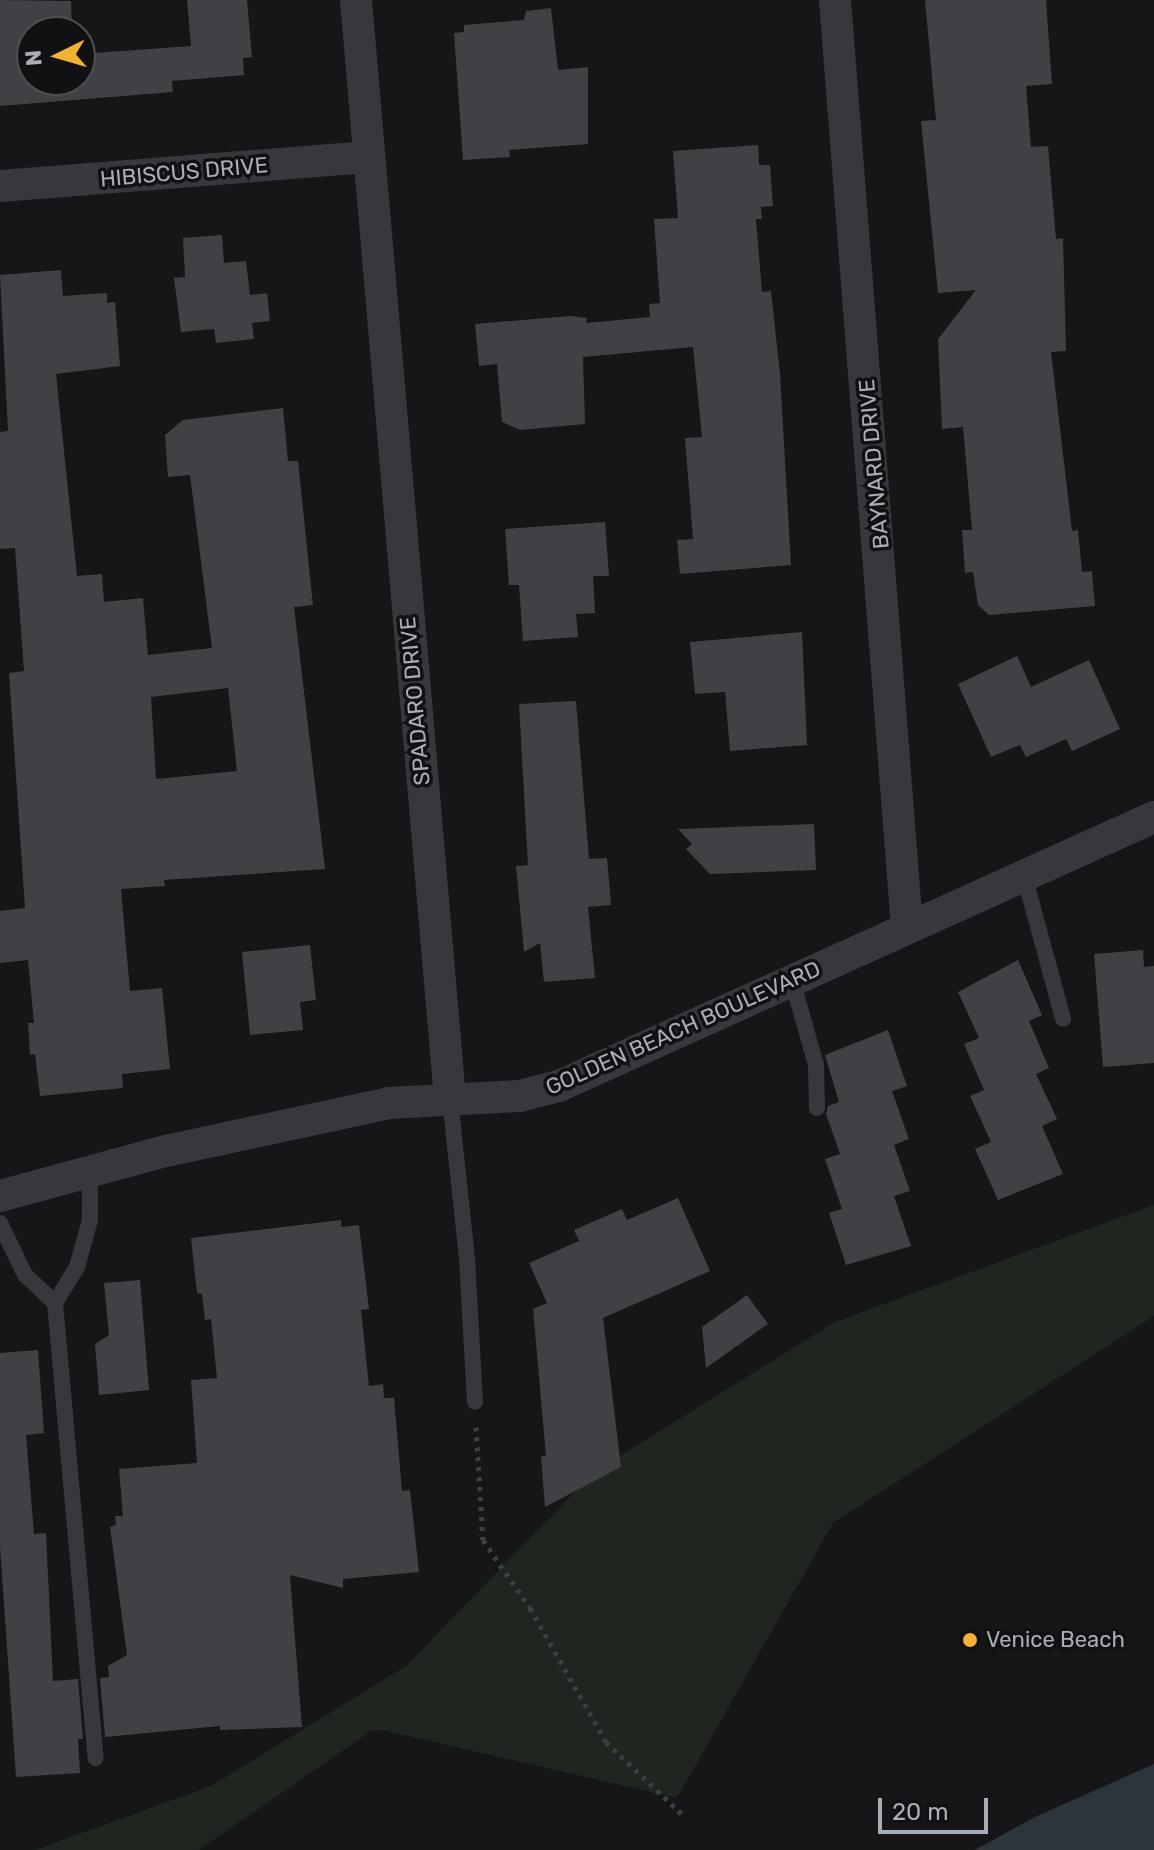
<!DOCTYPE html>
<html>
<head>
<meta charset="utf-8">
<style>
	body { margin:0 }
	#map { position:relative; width:1154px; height:1850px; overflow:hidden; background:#161618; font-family:Rubik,sans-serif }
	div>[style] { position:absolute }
	.green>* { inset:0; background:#1e261f }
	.water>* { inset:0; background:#2c353c }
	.building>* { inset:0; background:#404145 }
	.path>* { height:5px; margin-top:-2.5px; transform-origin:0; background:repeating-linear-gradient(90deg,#3d3f44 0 4px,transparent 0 10px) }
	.service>* { height:16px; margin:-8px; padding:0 8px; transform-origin:8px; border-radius:8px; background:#37383d }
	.minor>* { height:32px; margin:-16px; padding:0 16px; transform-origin:16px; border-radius:16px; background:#37383d }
	.dots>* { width:22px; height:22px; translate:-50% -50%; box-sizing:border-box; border:4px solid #111113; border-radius:50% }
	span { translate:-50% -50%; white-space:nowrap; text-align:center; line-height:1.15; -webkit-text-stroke:7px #111113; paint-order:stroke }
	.street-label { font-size:22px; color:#a8adb8 }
	.poi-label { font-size:22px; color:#a8adb8 }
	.left { translate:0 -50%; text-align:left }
	.north { position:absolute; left:16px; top:16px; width:80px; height:80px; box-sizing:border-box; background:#111113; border:2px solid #4d4f55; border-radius:50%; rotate:265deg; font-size:22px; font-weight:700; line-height:32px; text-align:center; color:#a8adb8 }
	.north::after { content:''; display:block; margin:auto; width:28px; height:36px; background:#f2b134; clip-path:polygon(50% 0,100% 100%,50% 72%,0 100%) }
	.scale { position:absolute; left:878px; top:1798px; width:110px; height:36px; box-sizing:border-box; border:4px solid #a8adb8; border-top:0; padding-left:10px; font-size:24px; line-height:28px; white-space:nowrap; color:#a8adb8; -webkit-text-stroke:6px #111113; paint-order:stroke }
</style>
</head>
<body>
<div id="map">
	<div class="green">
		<i style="clip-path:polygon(1154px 1205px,1154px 1316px,833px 1523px,677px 1798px,382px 1730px,371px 1731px,199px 1850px,35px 1850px,211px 1786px,406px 1666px,594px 1472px,835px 1322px)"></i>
	</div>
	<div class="water">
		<i style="clip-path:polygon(1154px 1764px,1154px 1850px,975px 1850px,1035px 1817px)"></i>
	</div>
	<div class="building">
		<i style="clip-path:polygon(0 0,71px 1px,72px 32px,32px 32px,32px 80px,80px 80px,80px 54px,191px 46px,187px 0,247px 0,252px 57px,243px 58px,244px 75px,172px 81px,173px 92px,0 106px)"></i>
		<i style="clip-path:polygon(925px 0,1046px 0,1052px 84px,1026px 86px,1031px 147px,1048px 146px,1056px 239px,1063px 238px,1066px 351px,1051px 352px,1072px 531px,1078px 530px,1082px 572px,1092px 571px,1095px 606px,989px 615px,978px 605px,973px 572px,965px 573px,962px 530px,972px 530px,963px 427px,942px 429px,938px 339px,976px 290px,938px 293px,921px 121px,936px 120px)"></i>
		<i style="clip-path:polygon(551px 8px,558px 70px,588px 67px,588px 144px,509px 150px,510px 157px,463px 160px,454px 33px,464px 32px,464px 25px,524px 20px,526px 11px)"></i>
		<i style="clip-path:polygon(758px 145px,759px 165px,770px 165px,773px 206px,761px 207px,762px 219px,756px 219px,762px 292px,771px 291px,780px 374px,791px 565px,680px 574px,677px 540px,693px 539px,685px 438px,702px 437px,693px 347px,583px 357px,585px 424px,520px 430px,502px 422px,497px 364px,479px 366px,475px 324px,570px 316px,587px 318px,586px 323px,650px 317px,649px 304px,660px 303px,654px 219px,678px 218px,673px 151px)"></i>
		<i style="clip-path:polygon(222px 235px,224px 263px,246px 261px,250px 295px,267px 293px,270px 321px,252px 323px,254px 339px,216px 343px,214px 329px,181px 332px,174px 278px,185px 277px,183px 238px)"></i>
		<i style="clip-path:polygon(evenodd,61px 270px,63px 296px,107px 293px,107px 303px,115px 302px,120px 366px,56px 374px,77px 576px,102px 574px,104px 602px,143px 598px,148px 655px,212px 648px,190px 475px,168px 477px,165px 435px,183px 420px,283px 408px,288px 461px,298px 461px,313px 605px,294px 607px,325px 869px,164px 880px,165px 886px,121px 889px,130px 991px,162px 988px,170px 1069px,122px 1074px,123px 1088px,40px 1096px,35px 1054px,30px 1055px,28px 1023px,34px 1023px,28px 960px,0 963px,0 911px,25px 908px,9px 673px,24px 671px,15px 548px,0 549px,0 432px,8px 431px,0 275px,61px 270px,228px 688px,237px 771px,156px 779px,151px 697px,228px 688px)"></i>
		<i style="clip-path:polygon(605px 522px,609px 576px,593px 576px,595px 613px,576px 614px,578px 637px,523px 641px,519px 585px,509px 585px,505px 529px)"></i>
		<i style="clip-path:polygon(802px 632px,807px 745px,730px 751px,725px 692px,695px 694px,690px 642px)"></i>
		<i style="clip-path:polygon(1017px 656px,1031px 687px,1089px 660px,1120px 729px,1072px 751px,1066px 739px,1026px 757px,1020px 745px,991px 757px,958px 684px)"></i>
		<i style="clip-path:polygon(576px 701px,589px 859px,607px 858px,611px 905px,588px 907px,595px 978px,544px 982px,540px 943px,524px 952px,516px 866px,528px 865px,519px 704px)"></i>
		<i style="clip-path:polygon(814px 824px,816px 870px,710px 874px,686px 849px,692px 844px,678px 829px)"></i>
		<i style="clip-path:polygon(310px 945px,316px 1000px,300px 1002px,303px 1030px,250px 1035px,242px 952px)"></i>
		<i style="clip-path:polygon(1143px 950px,1144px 967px,1154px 966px,1154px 1063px,1103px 1067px,1094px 954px)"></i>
		<i style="clip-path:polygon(1018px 960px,1042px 1015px,1029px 1021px,1049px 1068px,1036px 1074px,1057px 1119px,1042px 1126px,1063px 1174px,998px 1200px,975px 1149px,991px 1142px,970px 1096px,984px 1090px,964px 1044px,979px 1038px,958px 992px)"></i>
		<i style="clip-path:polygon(888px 1030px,907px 1086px,892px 1091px,909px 1139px,894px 1145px,910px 1191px,894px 1196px,911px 1246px,846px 1265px,829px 1213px,842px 1209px,825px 1159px,840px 1154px,826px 1114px,828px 1106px,839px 1102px,825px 1055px)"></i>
		<i style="clip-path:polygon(678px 1198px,710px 1271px,603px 1318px,621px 1467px,545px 1507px,541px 1456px,546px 1456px,533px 1309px,547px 1303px,529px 1263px,579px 1241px,574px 1230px,622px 1209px,627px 1220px)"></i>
		<i style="clip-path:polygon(341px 1220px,341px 1227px,359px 1225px,369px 1309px,361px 1310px,369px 1386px,383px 1384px,384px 1398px,394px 1398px,402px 1491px,410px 1490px,419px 1572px,343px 1579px,343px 1588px,290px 1575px,302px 1727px,220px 1730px,220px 1726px,105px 1737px,100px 1678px,109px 1677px,108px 1666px,127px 1655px,110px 1527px,116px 1525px,115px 1516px,123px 1516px,119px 1469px,197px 1463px,191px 1380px,217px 1378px,211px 1319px,205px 1320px,202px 1294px,197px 1293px,191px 1238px)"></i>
		<i style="clip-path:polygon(140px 1280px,149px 1390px,99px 1395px,95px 1344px,109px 1335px,104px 1283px)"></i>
		<i style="clip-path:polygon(747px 1295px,768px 1324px,706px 1368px,702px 1327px)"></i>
		<i style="clip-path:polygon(38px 1350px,44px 1433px,26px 1435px,34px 1534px,46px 1533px,53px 1681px,78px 1679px,83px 1739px,78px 1739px,80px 1773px,16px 1777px,0 1546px,0 1353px)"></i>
	</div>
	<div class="path">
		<i style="left:476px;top:1427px;width:113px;rotate:86.5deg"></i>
		<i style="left:483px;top:1540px;width:83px;rotate:55.3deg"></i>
		<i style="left:530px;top:1608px;width:154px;rotate:60.4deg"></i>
		<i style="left:606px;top:1742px;width:110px;rotate:43.5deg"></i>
	</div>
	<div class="service">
		<i style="left:1024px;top:875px;width:149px;rotate:74.8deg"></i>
		<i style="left:792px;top:980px;width:88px;rotate:74.2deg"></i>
		<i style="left:816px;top:1065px;width:43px;rotate:88.7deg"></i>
		<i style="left:450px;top:1099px;width:161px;rotate:83.9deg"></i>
		<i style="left:467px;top:1259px;width:143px;rotate:86.8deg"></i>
		<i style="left:90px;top:1171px;width:49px;rotate:90deg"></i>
		<i style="left:90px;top:1220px;width:49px;rotate:105.5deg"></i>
		<i style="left:77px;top:1267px;width:42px;rotate:121.4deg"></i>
		<i style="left:55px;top:1303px;width:457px;rotate:84.9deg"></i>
		<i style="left:0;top:1223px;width:58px;rotate:64.3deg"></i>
		<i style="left:25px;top:1275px;width:41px;rotate:43deg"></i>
	</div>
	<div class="minor">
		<i style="left:356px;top:0;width:1103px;rotate:85.11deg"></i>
		<i style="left:835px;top:0;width:931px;rotate:85.56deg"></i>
		<i style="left:0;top:186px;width:369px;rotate:-4.5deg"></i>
		<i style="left:0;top:1196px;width:172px;rotate:-15.2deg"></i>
		<i style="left:166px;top:1151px;width:228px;rotate:-12.1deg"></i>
		<i style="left:389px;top:1103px;width:131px;rotate:-3.1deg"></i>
		<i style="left:520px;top:1096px;width:40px;rotate:-14.4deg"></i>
		<i style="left:559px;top:1086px;width:653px;rotate:-24.33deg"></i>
	</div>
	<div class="dots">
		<i style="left:970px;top:1640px;background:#f2b134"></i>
	</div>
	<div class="street-label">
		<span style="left:184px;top:172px;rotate:-5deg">HIBISCUS DRIVE</span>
		<span style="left:874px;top:464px;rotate:-95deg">BAYNARD DRIVE</span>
		<span style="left:415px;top:701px;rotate:-95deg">SPADARO DRIVE</span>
		<span style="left:683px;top:1028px;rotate:-24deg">GOLDEN BEACH BOULEVARD</span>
	</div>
	<div class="poi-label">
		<span class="left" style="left:986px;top:1640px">Venice Beach</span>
	</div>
	<div class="north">N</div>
	<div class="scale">20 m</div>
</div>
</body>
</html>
